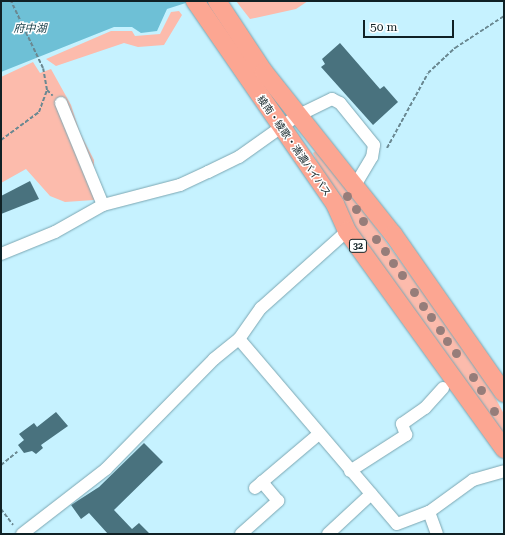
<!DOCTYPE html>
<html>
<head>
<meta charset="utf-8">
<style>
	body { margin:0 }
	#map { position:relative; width:505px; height:535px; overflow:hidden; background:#c6f2ff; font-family:"Roboto Serif","Noto Sans JP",serif }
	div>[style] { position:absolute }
	.green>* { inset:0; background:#fcbbac }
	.water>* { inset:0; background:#6ec0d6 }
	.building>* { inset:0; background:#49727e }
	.path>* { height:2px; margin-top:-1px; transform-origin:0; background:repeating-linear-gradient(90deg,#6a8891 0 4px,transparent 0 6px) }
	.roads { filter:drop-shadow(0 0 1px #7ba6b2) drop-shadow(0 0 1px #7ba6b2) }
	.minor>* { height:12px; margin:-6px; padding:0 6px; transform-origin:6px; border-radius:6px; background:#fff }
	.highway>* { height:18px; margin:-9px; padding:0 9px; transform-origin:9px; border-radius:9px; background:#fca692 }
	.trees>* { width:9px; height:9px; margin:-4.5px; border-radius:50%; background:#967d7a }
	span { translate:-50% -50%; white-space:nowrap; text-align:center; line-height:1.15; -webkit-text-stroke:3px #fff; paint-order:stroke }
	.shield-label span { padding:1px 3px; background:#fff; border:1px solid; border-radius:3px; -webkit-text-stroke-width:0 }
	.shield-label { font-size:9px; color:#102125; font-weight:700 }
	.street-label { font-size:10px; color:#102125 }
	.water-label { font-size:11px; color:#1b414b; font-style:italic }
	.frame { position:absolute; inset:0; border:2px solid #102125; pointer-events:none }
	.scale { position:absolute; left:363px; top:20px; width:91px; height:18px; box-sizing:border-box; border:2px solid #102125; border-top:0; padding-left:5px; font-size:12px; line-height:14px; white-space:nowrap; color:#102125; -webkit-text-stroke:3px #fff; paint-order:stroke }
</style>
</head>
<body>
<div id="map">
	<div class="green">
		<i style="clip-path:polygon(236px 1px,308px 1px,296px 9px,250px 19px)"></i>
		<i style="clip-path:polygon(179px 11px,182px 15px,164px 45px,138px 47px,124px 43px,56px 66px,46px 59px,111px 31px,132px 31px,135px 36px,160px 34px,171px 12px)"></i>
		<i style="clip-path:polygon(33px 62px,40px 73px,51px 69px,71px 105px,80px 133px,94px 160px,94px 200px,65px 202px,50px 196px,26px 169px,1px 183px,1px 77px)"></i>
		<i style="clip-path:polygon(318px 149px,482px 373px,504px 414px,504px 439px,344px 215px,313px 153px)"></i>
	</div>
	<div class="water">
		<i style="clip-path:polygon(1px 1px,192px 1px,167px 9px,157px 31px,141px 33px,132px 27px,114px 27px,1px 72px)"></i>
	</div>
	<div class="building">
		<i style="clip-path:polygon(340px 43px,380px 89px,384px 86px,398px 102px,373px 125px,321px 67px,325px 64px,322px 59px)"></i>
		<i style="clip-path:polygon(30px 181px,39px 199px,1px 214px,1px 196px)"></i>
		<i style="clip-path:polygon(56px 412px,68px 426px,41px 445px,43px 448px,36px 454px,32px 451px,24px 453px,18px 445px,24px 440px,19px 434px,34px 423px,37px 427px)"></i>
		<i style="clip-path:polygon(144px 443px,163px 462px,114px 510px,132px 529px,139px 523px,150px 534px,108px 534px,89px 513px,81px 519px,71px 505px,99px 487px)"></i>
	</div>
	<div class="path">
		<i style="left:47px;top:90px;width:8px;rotate:45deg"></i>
		<i style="left:1px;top:140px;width:47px;rotate:-36.4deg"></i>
		<i style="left:39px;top:112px;width:23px;rotate:-70deg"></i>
		<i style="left:47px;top:90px;width:22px;rotate:-100deg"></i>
		<i style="left:43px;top:68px;width:74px;rotate:-115.5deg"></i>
		<i style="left:387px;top:148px;width:85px;rotate:-61.3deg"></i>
		<i style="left:428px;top:73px;width:37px;rotate:-43deg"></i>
		<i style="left:455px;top:48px;width:59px;rotate:-33.1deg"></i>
		<i style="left:1px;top:465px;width:21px;rotate:-39deg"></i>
		<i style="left:1px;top:509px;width:20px;rotate:53deg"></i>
	</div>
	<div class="roads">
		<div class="minor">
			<i style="left:61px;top:103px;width:110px;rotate:67.6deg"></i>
			<i style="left:1px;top:254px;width:58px;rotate:-22.2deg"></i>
			<i style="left:55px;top:232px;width:55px;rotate:-29.4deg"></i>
			<i style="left:103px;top:205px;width:80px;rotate:-14.6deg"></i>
			<i style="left:180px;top:185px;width:31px;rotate:-25deg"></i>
			<i style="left:208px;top:172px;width:34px;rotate:-26deg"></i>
			<i style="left:239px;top:157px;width:71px;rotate:-35.3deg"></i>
			<i style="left:297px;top:116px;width:39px;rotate:-26deg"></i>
			<i style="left:332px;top:99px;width:9px;rotate:27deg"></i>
			<i style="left:340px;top:103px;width:54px;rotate:51deg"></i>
			<i style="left:374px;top:145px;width:12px;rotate:99deg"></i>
			<i style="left:372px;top:157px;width:33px;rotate:121deg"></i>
			<i style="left:239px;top:339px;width:243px;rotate:49.5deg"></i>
			<i style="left:397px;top:524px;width:34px;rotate:-21deg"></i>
			<i style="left:429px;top:512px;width:23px;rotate:70deg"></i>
			<i style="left:350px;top:471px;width:67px;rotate:-32.7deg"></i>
			<i style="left:406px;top:435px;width:12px;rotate:-110deg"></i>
			<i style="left:402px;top:424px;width:28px;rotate:-35deg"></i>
			<i style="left:425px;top:408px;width:27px;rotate:-48deg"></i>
			<i style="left:255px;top:488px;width:84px;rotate:-40.2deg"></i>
			<i style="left:429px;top:512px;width:54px;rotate:-36deg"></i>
			<i style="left:473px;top:480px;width:32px;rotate:-16deg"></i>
			<i style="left:22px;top:534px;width:106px;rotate:-37.7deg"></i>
			<i style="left:106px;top:469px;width:154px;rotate:-45.5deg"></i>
			<i style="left:214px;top:359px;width:32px;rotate:-39deg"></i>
			<i style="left:239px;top:339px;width:38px;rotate:-55deg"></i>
			<i style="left:261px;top:308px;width:115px;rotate:-41.8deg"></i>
			<i style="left:241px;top:534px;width:50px;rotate:-41.7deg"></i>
			<i style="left:278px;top:501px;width:25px;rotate:-130deg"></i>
			<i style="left:328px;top:534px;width:59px;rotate:-42.9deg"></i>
		</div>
		<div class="highway">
			<i style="left:195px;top:1px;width:247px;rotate:55.4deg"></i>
			<i style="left:335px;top:204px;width:30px;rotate:66deg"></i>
			<i style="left:347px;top:231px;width:269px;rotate:54.2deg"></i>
			<i style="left:217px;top:1px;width:85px;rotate:56.5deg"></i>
			<i style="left:264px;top:72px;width:207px;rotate:51.5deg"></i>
			<i style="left:393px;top:234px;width:194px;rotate:55.1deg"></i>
		</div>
	</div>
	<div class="trees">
		<i style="left:347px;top:196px"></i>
		<i style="left:356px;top:209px"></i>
		<i style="left:363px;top:221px"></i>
		<i style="left:376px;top:239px"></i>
		<i style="left:385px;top:251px"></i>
		<i style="left:393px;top:263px"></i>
		<i style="left:402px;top:275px"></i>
		<i style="left:414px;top:292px"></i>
		<i style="left:423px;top:306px"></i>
		<i style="left:431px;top:317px"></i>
		<i style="left:440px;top:330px"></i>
		<i style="left:447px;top:341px"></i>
		<i style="left:456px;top:353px"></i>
		<i style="left:473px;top:377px"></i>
		<i style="left:481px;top:390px"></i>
		<i style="left:494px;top:411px"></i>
	</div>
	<div class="shield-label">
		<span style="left:358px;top:246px">32</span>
	</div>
	<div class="street-label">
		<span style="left:294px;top:146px;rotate:55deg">綾南・綾歌・満濃バイパス</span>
	</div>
	<div class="water-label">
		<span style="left:30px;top:29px">府中湖</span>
	</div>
	<div class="frame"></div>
	<div class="scale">50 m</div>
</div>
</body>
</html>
